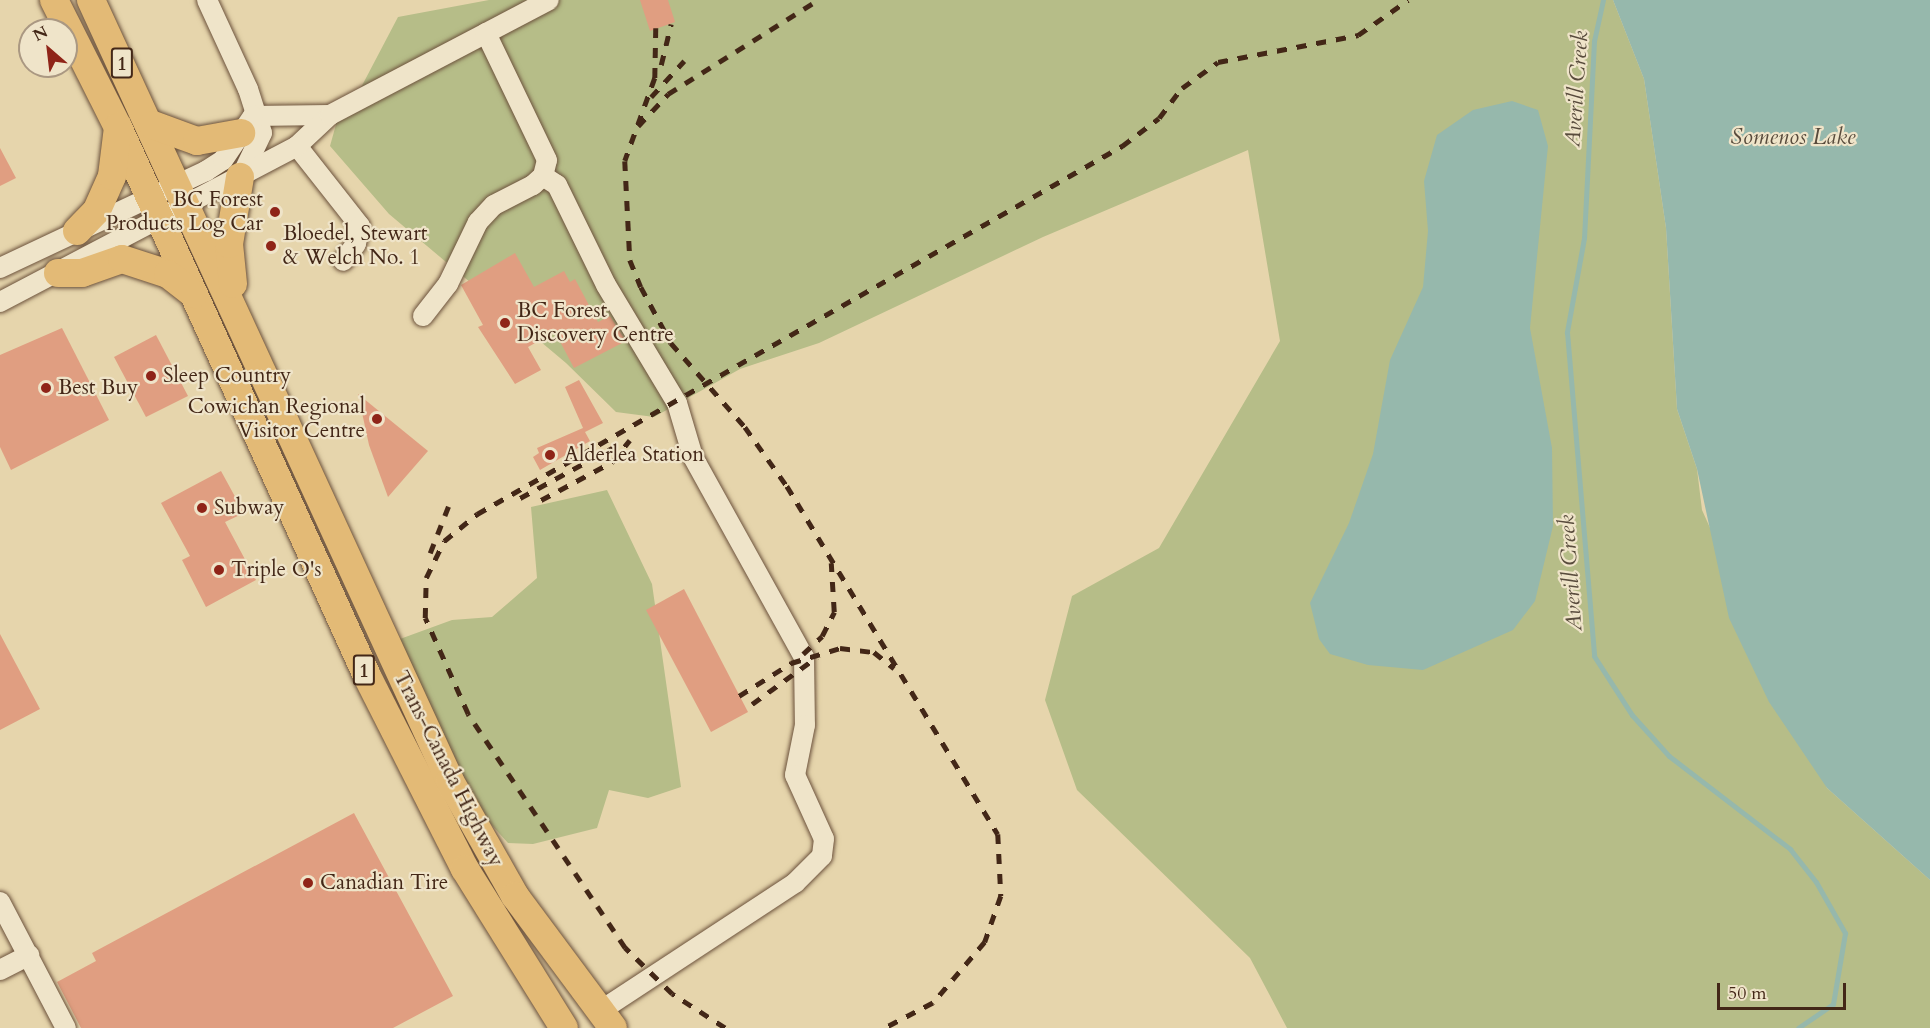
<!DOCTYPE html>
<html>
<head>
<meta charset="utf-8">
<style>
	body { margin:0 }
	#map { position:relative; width:1930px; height:1028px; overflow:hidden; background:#e6d5ac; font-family:Cardo,serif }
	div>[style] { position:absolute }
	.green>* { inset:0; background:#b6bd88 }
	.water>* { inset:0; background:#96b8ac }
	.stream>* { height:5px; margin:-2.5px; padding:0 2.5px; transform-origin:2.5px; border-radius:2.5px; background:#96b8ac }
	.building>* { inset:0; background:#e09e81 }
	.roads { filter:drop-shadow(0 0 2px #6c523c) drop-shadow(0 0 2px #6c523c) }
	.minor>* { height:20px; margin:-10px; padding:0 10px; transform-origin:10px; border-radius:10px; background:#efe4c9 }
	.highway>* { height:28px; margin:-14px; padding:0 14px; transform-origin:14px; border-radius:14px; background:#e3ba76 }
	.rail>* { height:4.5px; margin-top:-2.25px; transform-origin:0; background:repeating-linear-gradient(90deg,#432717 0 10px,transparent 0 20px) }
	.dots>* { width:16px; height:16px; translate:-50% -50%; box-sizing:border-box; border:3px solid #efe4c9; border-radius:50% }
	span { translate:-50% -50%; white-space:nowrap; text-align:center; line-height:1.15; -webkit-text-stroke:4.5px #efe4c9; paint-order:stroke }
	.shield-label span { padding:2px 4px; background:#efe4c9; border:2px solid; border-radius:4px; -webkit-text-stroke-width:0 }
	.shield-label { font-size:20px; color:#432717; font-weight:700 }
	.poi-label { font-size:21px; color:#432717 }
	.right { translate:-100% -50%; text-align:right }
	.left { translate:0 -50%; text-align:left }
	.street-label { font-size:21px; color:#432717 }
	.water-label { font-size:22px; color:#584b3c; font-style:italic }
	.north { position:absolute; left:18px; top:18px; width:60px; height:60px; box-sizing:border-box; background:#efe4c9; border:2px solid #aa9882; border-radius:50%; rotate:332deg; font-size:16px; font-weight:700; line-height:24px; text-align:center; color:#432717 }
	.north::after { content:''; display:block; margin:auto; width:21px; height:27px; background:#8f2418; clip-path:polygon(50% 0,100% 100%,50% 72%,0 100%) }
	.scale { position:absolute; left:1717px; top:983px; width:129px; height:27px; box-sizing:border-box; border:3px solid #432717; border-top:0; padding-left:8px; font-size:18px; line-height:21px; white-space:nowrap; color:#432717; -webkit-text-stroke:4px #efe4c9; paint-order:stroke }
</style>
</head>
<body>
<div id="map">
	<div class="green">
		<i style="clip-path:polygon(489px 0,1613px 0,1644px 79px,1666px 228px,1677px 409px,1697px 469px,1702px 510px,1827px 788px,1930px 880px,1930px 1028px,1287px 1028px,1250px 958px,1077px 790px,1045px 700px,1072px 596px,1159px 548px,1280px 341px,1248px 150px,1043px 237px,819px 343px,740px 369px,654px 417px,616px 412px,566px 363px,389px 214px,330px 146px,342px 103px,356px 97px,398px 17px)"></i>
		<i style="clip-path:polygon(607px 490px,652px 584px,681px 787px,648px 798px,609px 790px,597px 828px,533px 844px,508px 843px,480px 812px,400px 639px,452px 620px,492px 617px,537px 578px,531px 507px)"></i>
	</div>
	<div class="water">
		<i style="clip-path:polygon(1613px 0,1930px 0,1930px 880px,1827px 788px,1769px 702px,1729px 618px,1697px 469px,1677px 409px,1666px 228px,1644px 79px)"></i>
		<i style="clip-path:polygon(1512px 101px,1538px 110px,1548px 146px,1530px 328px,1552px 448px,1553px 526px,1535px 601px,1513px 630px,1423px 670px,1368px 665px,1330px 654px,1319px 639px,1310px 603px,1349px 523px,1373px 454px,1390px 360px,1423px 287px,1428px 231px,1424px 181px,1437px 135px,1473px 110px)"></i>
	</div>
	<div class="stream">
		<i style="left:1603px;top:0;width:42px;rotate:102.4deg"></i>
		<i style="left:1594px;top:41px;width:197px;rotate:92.9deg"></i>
		<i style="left:1584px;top:238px;width:96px;rotate:100.3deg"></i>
		<i style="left:1567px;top:332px;width:325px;rotate:85.2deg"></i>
		<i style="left:1594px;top:656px;width:70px;rotate:57.2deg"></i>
		<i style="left:1632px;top:715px;width:55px;rotate:47.9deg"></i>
		<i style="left:1669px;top:756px;width:153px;rotate:37.5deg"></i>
		<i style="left:1790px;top:849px;width:42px;rotate:51.8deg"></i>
		<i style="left:1816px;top:882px;width:59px;rotate:60.4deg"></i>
		<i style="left:1845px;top:933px;width:72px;rotate:99.6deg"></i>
		<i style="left:1833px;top:1004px;width:42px;rotate:145.6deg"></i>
	</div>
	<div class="building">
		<i style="clip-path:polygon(640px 0,668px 0,675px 22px,650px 31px)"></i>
		<i style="clip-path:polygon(0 148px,16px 178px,0 186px)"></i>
		<i style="clip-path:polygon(515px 253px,534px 287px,564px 271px,570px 282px,575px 279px,598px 322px,610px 316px,626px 341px,574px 368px,555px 332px,528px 347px,541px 370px,515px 384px,478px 327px,483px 325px,461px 285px)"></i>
		<i style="clip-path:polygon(62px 328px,109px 420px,11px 470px,0 447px,0 355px)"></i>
		<i style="clip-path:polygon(156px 335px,188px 396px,146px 417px,114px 357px)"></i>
		<i style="clip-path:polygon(579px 380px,603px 423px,585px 432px,590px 441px,540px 470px,533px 457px,539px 453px,537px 448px,583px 428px,565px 387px)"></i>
		<i style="clip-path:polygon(358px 394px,428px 451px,388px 497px,369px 445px)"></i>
		<i style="clip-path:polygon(221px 471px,244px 513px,225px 522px,256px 580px,206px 607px,182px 560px,190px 556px,161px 503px)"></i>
		<i style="clip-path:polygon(684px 589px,748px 712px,711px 732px,646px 610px)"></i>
		<i style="clip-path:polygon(0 634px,40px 709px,0 730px)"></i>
		<i style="clip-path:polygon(354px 813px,453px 996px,393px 1028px,81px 1028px,57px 982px,96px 961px,92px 953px)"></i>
	</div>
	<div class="roads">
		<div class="minor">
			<i style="left:207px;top:0;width:98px;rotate:65.3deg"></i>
			<i style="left:248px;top:89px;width:46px;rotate:72.3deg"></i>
			<i style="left:262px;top:133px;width:47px;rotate:115.5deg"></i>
			<i style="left:253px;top:116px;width:77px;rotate:-0.7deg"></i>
			<i style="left:297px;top:146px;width:102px;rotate:51.8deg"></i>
			<i style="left:360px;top:226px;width:18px;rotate:103deg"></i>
			<i style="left:356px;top:244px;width:21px;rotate:127deg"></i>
			<i style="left:543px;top:176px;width:17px;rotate:33deg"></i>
			<i style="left:557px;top:185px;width:111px;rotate:63.9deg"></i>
			<i style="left:606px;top:285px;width:138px;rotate:59deg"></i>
			<i style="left:677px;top:403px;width:56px;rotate:73.5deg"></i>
			<i style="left:693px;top:457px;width:229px;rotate:61deg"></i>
			<i style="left:804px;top:657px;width:68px;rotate:89.2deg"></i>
			<i style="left:805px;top:725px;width:51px;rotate:101.3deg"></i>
			<i style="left:795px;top:775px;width:70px;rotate:65.6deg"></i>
			<i style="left:824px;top:839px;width:17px;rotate:97deg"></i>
			<i style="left:822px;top:856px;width:38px;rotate:135deg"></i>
			<i style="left:795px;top:883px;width:233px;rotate:146.7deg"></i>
			<i style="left:0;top:268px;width:228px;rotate:-25.2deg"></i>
			<i style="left:206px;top:171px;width:20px;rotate:-33deg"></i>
			<i style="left:223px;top:160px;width:53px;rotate:-55.7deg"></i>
			<i style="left:0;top:302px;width:335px;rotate:-27.7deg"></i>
			<i style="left:297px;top:146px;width:45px;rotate:-43.2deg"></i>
			<i style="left:330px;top:115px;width:247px;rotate:-27.7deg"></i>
			<i style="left:423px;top:316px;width:41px;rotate:-52deg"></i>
			<i style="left:448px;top:284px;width:69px;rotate:-64.2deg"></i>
			<i style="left:478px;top:222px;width:23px;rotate:-47deg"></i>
			<i style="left:494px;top:205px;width:44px;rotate:-27.1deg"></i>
			<i style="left:533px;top:185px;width:13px;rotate:-42deg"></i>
			<i style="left:543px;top:176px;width:16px;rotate:-76deg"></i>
			<i style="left:547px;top:160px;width:141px;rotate:-115.7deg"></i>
			<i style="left:0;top:902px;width:142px;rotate:62.4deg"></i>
			<i style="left:0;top:970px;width:33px;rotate:-27deg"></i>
		</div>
		<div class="highway">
			<i style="left:54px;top:0;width:142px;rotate:63.3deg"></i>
			<i style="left:118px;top:127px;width:603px;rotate:65.6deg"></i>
			<i style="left:367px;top:676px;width:216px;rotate:63.1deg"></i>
			<i style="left:465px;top:869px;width:187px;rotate:58.1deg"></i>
			<i style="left:91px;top:0;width:860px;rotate:65.31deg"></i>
			<i style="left:450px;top:781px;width:132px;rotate:60.5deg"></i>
			<i style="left:515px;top:896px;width:164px;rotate:53.4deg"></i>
			<i style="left:153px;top:125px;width:47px;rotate:20deg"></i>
			<i style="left:197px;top:141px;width:45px;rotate:-10.3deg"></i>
			<i style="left:77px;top:231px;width:29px;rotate:-46deg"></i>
			<i style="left:97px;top:210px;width:37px;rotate:-66deg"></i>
			<i style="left:112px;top:176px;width:49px;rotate:-83deg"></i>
			<i style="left:58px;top:273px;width:24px"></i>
			<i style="left:82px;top:273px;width:42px;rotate:-19.3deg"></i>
			<i style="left:122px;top:259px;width:48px;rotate:18.1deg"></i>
			<i style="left:168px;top:274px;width:33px;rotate:38deg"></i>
			<i style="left:233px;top:284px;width:40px;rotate:-95.7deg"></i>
			<i style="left:229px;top:244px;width:68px;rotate:-80.7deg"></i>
		</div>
	</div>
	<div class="rail">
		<i style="left:656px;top:28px;width:50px;rotate:91.1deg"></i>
		<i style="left:655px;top:78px;width:88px;rotate:109.9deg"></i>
		<i style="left:625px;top:161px;width:99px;rotate:87.1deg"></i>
		<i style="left:630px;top:260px;width:29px;rotate:68deg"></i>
		<i style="left:641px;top:287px;width:64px;rotate:61.8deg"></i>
		<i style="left:671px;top:343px;width:112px;rotate:48.6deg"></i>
		<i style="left:745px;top:427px;width:72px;rotate:54.6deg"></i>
		<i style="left:787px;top:486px;width:407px;rotate:58.8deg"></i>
		<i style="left:998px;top:834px;width:62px;rotate:87.2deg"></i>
		<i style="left:1001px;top:896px;width:49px;rotate:109.2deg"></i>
		<i style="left:985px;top:942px;width:80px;rotate:130.4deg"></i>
		<i style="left:933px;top:1003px;width:54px;rotate:152.5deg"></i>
		<i style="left:661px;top:65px;width:42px;rotate:-76.3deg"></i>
		<i style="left:651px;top:97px;width:49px;rotate:-47.5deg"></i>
		<i style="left:638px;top:126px;width:44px;rotate:-46.8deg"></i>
		<i style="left:668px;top:94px;width:177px;rotate:-32.1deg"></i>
		<i style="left:520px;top:498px;width:117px;rotate:-28.5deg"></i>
		<i style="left:541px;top:500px;width:81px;rotate:-28.2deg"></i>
		<i style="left:612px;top:462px;width:28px;rotate:-51deg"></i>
		<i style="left:430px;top:553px;width:60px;rotate:-68.6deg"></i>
		<i style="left:803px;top:654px;width:26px;rotate:-43deg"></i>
		<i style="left:822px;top:636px;width:27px;rotate:-63deg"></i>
		<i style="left:834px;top:612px;width:49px;rotate:-93.5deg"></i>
		<i style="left:739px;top:696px;width:62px;rotate:-32.4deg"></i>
		<i style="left:791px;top:663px;width:51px;rotate:-17deg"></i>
		<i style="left:840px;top:648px;width:34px;rotate:7deg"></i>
		<i style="left:874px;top:652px;width:26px;rotate:39deg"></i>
		<i style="left:752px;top:704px;width:80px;rotate:-35.9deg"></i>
		<i style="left:725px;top:1028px;width:63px;rotate:-147.3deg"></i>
		<i style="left:672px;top:994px;width:66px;rotate:-135.6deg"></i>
		<i style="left:625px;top:948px;width:282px;rotate:-123.9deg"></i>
		<i style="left:468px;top:714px;width:105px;rotate:-114.1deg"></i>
		<i style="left:425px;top:618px;width:40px;rotate:-88.6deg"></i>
		<i style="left:426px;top:578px;width:41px;rotate:-64.1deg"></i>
		<i style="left:444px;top:541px;width:43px;rotate:-39.3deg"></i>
		<i style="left:477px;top:514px;width:743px;rotate:-29.71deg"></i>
		<i style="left:1122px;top:146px;width:46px;rotate:-37.1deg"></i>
		<i style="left:1159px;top:118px;width:38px;rotate:-53deg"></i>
		<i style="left:1182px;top:88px;width:44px;rotate:-35.8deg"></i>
		<i style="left:1218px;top:62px;width:143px;rotate:-10.9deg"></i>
		<i style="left:1358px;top:35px;width:61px;rotate:-35deg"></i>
	</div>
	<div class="dots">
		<i style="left:275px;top:212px;background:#8f2418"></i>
		<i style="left:271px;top:246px;background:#8f2418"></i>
		<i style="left:505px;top:323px;background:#8f2418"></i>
		<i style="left:151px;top:376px;background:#8f2418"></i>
		<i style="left:46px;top:388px;background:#8f2418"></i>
		<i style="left:377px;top:419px;background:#8f2418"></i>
		<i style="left:550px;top:455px;background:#8f2418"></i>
		<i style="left:202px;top:508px;background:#8f2418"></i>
		<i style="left:219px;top:570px;background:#8f2418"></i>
		<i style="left:308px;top:883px;background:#8f2418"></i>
	</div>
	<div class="shield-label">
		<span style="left:122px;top:63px">1</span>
		<span style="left:364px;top:670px">1</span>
	</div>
	<div class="poi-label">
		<span class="right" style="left:263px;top:212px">BC Forest<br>Products Log Car</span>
		<span class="left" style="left:283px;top:246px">Bloedel, Stewart<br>&amp; Welch No. 1</span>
		<span class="left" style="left:517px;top:323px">BC Forest<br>Discovery Centre</span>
		<span class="left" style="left:163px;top:376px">Sleep Country</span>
		<span class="left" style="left:58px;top:388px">Best Buy</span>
		<span class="right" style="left:365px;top:419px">Cowichan Regional<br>Visitor Centre</span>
		<span class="left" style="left:564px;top:455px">Alderlea Station</span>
		<span class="left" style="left:214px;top:508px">Subway</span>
		<span class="left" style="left:231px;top:570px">Triple O's</span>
		<span class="left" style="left:320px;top:883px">Canadian Tire</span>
	</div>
	<div class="street-label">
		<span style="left:448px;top:769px;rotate:63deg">Trans-Canada Highway</span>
	</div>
	<div class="water-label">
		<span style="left:1577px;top:89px;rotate:-86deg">Averill Creek</span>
		<span style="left:1793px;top:138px">Somenos Lake</span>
		<span style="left:1571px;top:573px;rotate:-94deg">Averill Creek</span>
	</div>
	<div class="north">N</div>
	<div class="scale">50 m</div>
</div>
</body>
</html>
